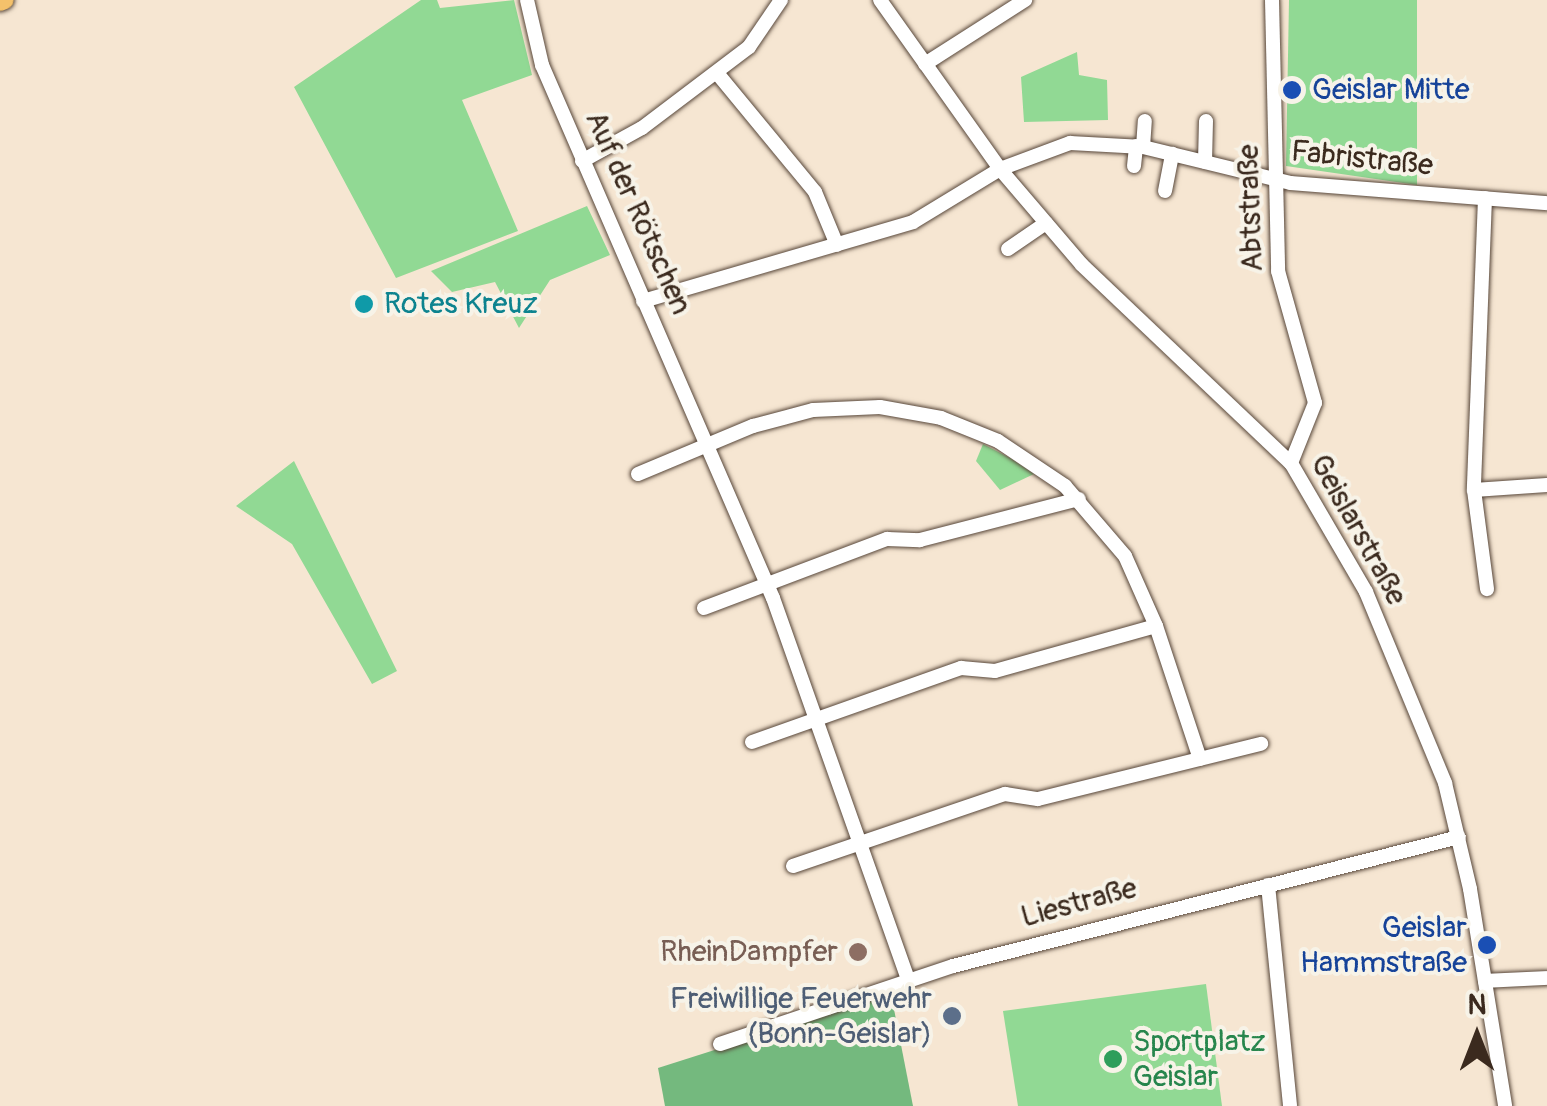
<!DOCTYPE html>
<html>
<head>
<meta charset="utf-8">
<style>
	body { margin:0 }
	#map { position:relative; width:1547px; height:1106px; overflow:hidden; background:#f6e6d2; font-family:Pangolin,sans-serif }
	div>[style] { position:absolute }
	.green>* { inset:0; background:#91d994 }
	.forest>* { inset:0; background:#74b97e }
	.roads { filter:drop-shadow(0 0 2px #574639) drop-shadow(0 0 2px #574639) }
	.minor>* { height:14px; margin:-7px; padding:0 7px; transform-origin:7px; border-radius:7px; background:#fff }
	.major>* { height:18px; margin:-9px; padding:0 9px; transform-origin:9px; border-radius:9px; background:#f4c16b }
	.dots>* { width:28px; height:28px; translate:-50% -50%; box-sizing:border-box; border:5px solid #f7f3e8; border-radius:50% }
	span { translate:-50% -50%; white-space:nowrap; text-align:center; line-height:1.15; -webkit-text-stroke:8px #f7f3e8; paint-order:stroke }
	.transit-label { font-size:30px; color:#164399 }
	.left { translate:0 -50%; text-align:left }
	.right { translate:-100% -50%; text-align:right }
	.street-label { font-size:30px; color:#3b2a1e }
	.culture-label { font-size:30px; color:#0d838f }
	.education-label { font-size:30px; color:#785e54 }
	.service-label { font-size:30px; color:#4e5e75 }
	.leisure-label { font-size:30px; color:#27864d }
	.north { position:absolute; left:1427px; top:986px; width:100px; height:100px; -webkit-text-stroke:8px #f7f3e8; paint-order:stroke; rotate:0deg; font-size:28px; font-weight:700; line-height:40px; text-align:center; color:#3b2a1e }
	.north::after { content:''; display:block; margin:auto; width:35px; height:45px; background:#3b2a1e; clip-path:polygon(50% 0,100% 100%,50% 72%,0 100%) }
</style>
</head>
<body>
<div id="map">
	<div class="green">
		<i style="clip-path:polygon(421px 0,437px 0,440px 8px,514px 0,532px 75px,462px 100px,518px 231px,396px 278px,294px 87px)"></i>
		<i style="clip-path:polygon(1289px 0,1417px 0,1417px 185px,1286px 166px)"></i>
		<i style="clip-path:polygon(1077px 52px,1079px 75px,1107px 80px,1108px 120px,1024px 122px,1021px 77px)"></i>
		<i style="clip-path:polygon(587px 206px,610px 255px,550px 280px,519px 328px,495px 282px,452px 292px,431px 271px)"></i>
		<i style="clip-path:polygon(983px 444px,1010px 458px,1034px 474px,1000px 490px,976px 461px)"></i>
		<i style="clip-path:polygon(294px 461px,397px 671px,372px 684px,292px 544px,236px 506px)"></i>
		<i style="clip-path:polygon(1206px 984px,1222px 1106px,1018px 1106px,1003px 1011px)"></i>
	</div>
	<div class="forest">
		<i style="clip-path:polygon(891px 994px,913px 1106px,665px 1106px,658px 1068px)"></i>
	</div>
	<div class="roads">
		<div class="minor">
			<i style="left:527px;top:0;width:67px;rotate:77deg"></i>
			<i style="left:542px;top:65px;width:581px;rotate:66.57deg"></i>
			<i style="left:773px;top:598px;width:404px;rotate:70.5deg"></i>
			<i style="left:880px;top:0;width:207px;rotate:54.6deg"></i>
			<i style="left:1000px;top:169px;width:126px;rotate:49.5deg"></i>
			<i style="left:1082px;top:265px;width:288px;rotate:43.5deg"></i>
			<i style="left:1291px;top:463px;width:149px;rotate:59.8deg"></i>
			<i style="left:1366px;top:592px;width:207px;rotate:67.5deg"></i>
			<i style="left:1445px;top:783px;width:109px;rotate:76.7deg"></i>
			<i style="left:1470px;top:889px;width:220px;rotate:80.8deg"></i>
			<i style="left:1272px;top:0;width:271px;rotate:88.7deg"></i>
			<i style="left:1278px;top:271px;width:137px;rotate:74.3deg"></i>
			<i style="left:1315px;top:403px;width:65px;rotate:111.8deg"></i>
			<i style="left:925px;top:64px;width:119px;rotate:-32.6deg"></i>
			<i style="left:717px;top:73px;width:154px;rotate:50.5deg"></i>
			<i style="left:815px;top:192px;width:57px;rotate:67.5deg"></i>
			<i style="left:1143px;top:147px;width:26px;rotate:-86deg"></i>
			<i style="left:582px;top:161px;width:68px;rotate:-28.8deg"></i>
			<i style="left:642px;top:128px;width:134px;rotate:-37.1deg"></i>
			<i style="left:749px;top:47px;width:57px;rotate:-55.8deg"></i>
			<i style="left:1205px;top:162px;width:41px;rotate:-88.6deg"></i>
			<i style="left:1134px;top:166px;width:20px;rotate:-84deg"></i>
			<i style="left:1165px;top:191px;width:38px;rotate:-79deg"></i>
			<i style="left:1485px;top:198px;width:292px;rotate:92.2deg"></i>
			<i style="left:1474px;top:490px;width:73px;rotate:-3.9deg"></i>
			<i style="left:1008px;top:249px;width:46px;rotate:-34.4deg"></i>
			<i style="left:643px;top:301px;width:281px;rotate:-16.3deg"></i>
			<i style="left:913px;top:222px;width:102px;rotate:-31.3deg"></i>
			<i style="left:1000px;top:169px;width:75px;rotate:-20.4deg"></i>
			<i style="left:1070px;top:143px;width:73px;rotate:3.1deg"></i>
			<i style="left:1143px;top:147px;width:152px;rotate:13.7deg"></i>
			<i style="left:1291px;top:183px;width:257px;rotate:4.5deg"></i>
			<i style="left:638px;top:474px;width:125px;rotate:-22.7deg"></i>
			<i style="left:753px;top:426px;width:62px;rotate:-14.9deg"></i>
			<i style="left:813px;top:410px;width:67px;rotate:-2.6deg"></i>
			<i style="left:880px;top:407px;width:62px;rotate:10.2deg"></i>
			<i style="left:941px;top:418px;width:61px;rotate:22deg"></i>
			<i style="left:998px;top:441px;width:81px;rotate:33.9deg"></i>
			<i style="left:1065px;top:486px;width:92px;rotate:49.4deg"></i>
			<i style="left:1125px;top:556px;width:77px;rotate:66.1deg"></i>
			<i style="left:1156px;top:626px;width:140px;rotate:71.7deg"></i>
			<i style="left:1474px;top:490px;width:100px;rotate:82.5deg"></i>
			<i style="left:704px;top:608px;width:196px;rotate:-20.7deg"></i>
			<i style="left:887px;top:539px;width:33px;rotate:2deg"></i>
			<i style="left:920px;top:540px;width:164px;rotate:-14.5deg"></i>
			<i style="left:752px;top:742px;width:222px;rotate:-19.5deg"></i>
			<i style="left:961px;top:668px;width:34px;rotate:5deg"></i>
			<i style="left:995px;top:671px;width:167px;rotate:-15.6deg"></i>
			<i style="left:793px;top:866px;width:224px;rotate:-18.8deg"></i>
			<i style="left:1005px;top:794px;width:33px;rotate:9deg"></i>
			<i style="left:1038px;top:799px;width:230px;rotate:-13.9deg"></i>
			<i style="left:1268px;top:885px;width:222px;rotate:84.3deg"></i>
			<i style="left:1485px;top:981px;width:62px;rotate:-2.8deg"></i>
			<i style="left:720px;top:1044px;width:246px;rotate:-18.5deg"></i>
			<i style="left:953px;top:966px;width:522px;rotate:-14.3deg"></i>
		</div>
		<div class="major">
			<i style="left:0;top:2px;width:5px;rotate:-22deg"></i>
		</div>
	</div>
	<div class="dots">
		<i style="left:1292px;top:90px;background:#1a4fb4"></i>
		<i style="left:364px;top:304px;background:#0f9aa8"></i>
		<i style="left:1487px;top:945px;background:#1a4fb4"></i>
		<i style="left:858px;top:952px;background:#8d6e63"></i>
		<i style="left:952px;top:1016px;background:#5c6f8a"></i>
		<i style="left:1113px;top:1059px;background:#2e9e5b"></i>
	</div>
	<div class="transit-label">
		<span class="left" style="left:1312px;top:90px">Geislar Mitte</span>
		<span class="right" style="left:1467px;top:945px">Geislar<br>Hammstraße</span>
	</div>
	<div class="street-label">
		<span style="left:1362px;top:159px;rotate:6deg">Fabristraße</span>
		<span style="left:1251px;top:208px;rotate:-92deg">Abtstraße</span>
		<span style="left:638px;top:213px;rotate:66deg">Auf der Rötschen</span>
		<span style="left:1358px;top:530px;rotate:61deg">Geislarstraße</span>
		<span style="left:1079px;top:903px;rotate:-15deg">Liestraße</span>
	</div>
	<div class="culture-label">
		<span class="left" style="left:384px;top:304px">Rotes Kreuz</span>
	</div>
	<div class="education-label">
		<span class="right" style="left:838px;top:952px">RheinDampfer</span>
	</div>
	<div class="service-label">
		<span class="right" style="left:932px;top:1016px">Freiwillige Feuerwehr<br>(Bonn-Geislar)</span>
	</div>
	<div class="leisure-label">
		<span class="left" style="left:1133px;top:1059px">Sportplatz<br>Geislar</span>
	</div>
	<div class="north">N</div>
</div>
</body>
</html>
